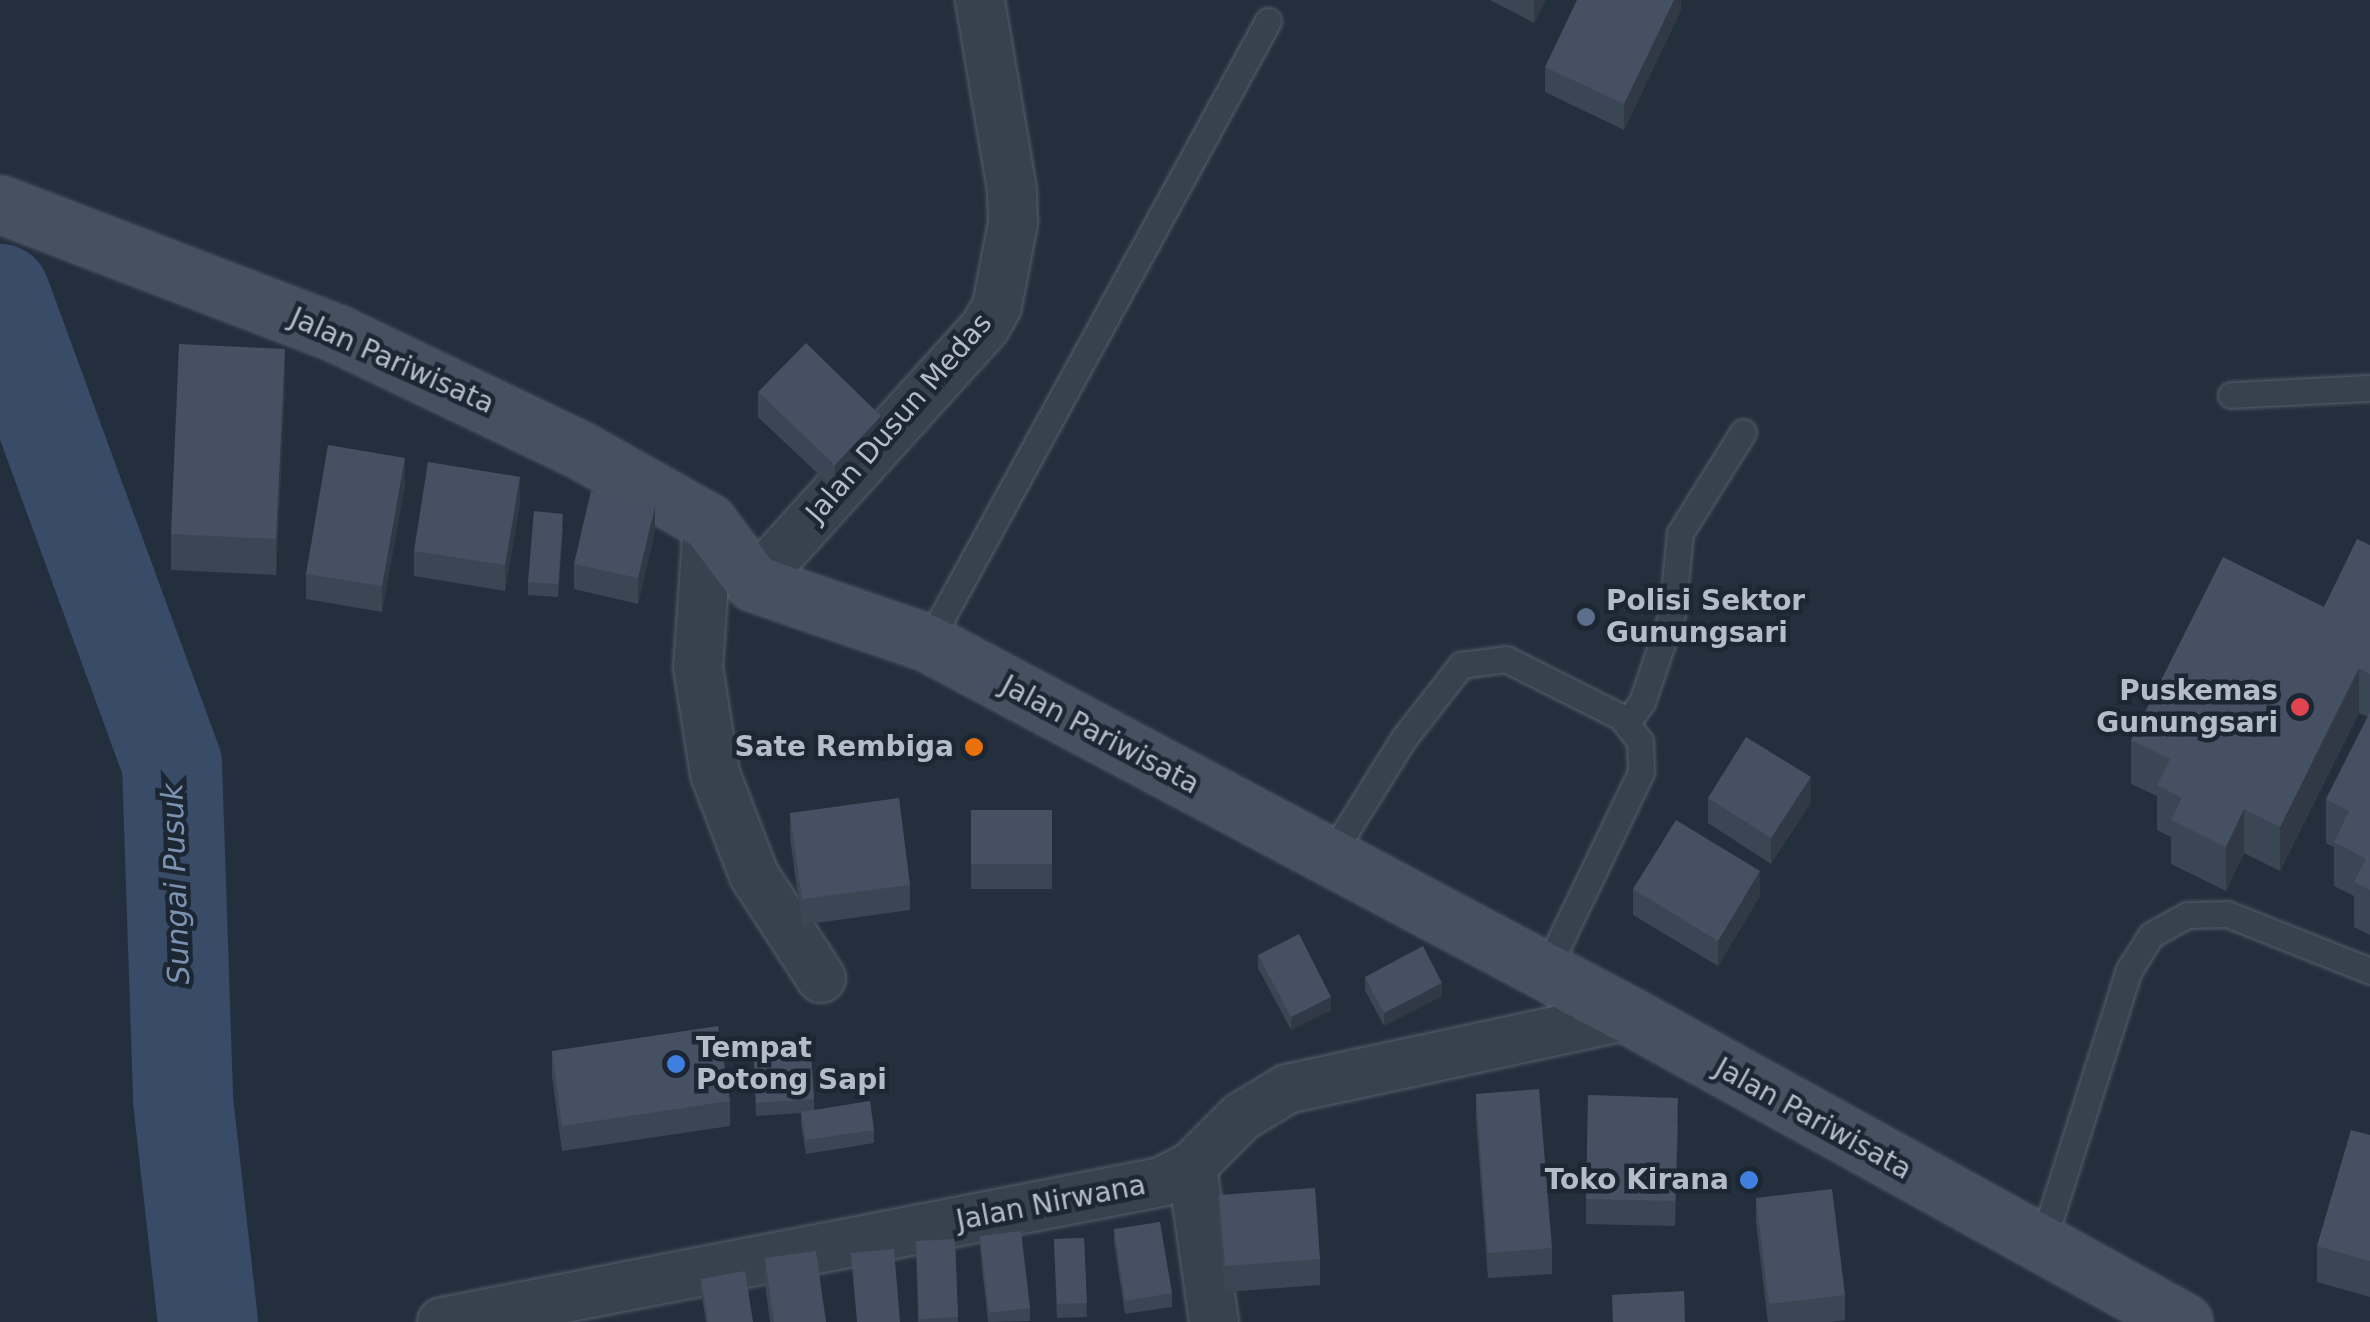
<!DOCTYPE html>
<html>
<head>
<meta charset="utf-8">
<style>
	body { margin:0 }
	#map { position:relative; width:2370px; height:1322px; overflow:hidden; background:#242f3e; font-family:"DejaVu Sans",sans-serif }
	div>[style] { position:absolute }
	.river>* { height:100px; margin:-50px; padding:0 50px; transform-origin:50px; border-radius:50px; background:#394c67 }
	.roads { filter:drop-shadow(0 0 2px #565f6c) drop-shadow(0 0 2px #565f6c) }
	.lane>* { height:25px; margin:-12.5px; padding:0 12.5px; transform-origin:12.5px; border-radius:12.5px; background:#38414e }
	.street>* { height:48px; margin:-24px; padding:0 24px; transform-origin:24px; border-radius:24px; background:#38414e }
	.secondary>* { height:55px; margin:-27.5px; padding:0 27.5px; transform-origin:27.5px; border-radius:27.5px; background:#465061 }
	.wall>* { inset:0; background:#3b4654 }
	.shaded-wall>* { inset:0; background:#303945 }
	.building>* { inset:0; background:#455162 }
	.dots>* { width:28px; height:28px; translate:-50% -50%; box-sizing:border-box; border:5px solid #1d2633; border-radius:50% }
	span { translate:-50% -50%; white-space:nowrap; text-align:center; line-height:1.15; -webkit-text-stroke:9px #1d2633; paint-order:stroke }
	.street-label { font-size:28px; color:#b4bcc9 }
	.poi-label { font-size:28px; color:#b4bcc9; font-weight:700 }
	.left { translate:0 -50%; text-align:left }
	.right { translate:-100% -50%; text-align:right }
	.water-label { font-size:30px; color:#7c92b1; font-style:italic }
</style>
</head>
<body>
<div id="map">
	<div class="river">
		<i style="left:0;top:294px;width:500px;rotate:69.9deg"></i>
		<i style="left:172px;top:764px;width:336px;rotate:88.1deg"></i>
		<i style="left:183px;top:1100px;width:223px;rotate:83.6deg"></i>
	</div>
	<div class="roads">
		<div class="lane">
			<i style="left:2231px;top:395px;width:139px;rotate:-2.9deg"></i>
			<i style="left:928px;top:643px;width:709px;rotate:-61.34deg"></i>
			<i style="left:1627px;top:722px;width:25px;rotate:-53deg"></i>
			<i style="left:1642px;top:702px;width:93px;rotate:-71.2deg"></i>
			<i style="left:1672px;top:614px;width:81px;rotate:-84.4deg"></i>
			<i style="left:1680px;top:533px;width:119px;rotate:-58deg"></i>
			<i style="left:1329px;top:858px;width:142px;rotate:-58deg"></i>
			<i style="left:1404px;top:738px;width:93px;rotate:-52deg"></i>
			<i style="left:1461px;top:665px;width:45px;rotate:-7.6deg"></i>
			<i style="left:1506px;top:659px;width:129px;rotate:26.8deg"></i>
			<i style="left:1621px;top:717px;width:31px;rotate:52deg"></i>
			<i style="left:1640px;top:741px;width:31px;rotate:88deg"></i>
			<i style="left:1641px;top:772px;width:222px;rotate:115.6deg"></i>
			<i style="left:2041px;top:1247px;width:291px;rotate:-72.4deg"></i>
			<i style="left:2129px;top:970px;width:41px;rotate:-57.8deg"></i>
			<i style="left:2151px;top:935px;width:41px;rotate:-29.1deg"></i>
			<i style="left:2187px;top:915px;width:40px;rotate:-1.4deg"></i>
			<i style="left:2227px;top:914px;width:154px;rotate:21.7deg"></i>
		</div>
		<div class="street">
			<i style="left:708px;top:522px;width:145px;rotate:93.9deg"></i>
			<i style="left:698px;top:667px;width:108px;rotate:81deg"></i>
			<i style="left:715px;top:774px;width:108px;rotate:68.9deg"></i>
			<i style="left:754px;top:875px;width:123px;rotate:57deg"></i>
			<i style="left:754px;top:583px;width:345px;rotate:-47.9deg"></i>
			<i style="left:985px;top:327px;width:24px;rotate:-60deg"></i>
			<i style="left:997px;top:306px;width:85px;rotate:-79.1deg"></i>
			<i style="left:1013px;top:223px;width:33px;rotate:-92deg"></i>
			<i style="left:1012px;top:190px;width:193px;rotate:-99.6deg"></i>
			<i style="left:1192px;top:1166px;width:158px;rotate:82deg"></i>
			<i style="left:442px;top:1322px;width:733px;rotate:-11.02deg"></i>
			<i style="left:1161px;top:1182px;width:35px;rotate:-27deg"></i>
			<i style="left:1192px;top:1166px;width:69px;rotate:-45deg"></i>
			<i style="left:1241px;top:1117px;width:54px;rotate:-31.3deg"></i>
			<i style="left:1287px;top:1089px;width:349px;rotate:-12.2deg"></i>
		</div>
		<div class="secondary">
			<i style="left:0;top:204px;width:362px;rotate:21deg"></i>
			<i style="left:338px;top:334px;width:271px;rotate:25.6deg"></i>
			<i style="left:582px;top:451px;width:145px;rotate:29.4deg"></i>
			<i style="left:708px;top:522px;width:76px;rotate:53deg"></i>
			<i style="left:754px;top:583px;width:184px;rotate:19deg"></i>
			<i style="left:928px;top:643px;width:793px;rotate:27.99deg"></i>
			<i style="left:1628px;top:1015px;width:635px;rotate:28.91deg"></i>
		</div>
	</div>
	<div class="wall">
		<i style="clip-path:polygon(1490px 0,1546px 0,1534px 23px)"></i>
		<i style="clip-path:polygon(1681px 0,1681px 10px,1624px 130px,1545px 92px,1545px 67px)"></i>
		<i style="clip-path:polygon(285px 385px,276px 575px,171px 570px,171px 534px)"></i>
		<i style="clip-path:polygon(758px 392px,881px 442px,835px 490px,758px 417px)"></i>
		<i style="clip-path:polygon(405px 484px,382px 612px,306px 599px,306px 574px)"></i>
		<i style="clip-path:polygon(520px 502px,505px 591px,414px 576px,414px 551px)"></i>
		<i style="clip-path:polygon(563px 527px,558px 597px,528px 595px,528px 582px)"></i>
		<i style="clip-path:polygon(655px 531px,638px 604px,574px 589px,574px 564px)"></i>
		<i style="clip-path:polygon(2370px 545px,2370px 935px,2354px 927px,2354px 896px,2334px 886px,2334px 847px,2326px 843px,2326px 799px,2368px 717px,2359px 713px,2280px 871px,2244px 853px,2226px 891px,2171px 864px,2171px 837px,2157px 830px,2157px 796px,2131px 784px,2131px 740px,2324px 607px)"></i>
		<i style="clip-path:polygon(1708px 798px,1811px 802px,1771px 864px,1708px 823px)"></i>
		<i style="clip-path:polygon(971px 810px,1052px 810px,1052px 889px,971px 889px)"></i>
		<i style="clip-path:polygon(790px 813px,910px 885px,910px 910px,802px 925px,790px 838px)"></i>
		<i style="clip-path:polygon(1633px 889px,1760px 896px,1718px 966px,1633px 915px)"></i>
		<i style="clip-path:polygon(1258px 955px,1331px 1010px,1291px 1030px,1258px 968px)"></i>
		<i style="clip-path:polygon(1365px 977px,1442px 996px,1384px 1026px,1365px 990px)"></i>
		<i style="clip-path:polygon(552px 1051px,730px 1101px,730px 1126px,562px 1151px,552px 1077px)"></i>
		<i style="clip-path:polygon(754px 1058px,814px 1099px,814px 1110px,874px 1130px,874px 1143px,806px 1154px,801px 1125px,801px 1113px,756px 1116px)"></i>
		<i style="clip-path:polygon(1476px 1094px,1552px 1248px,1552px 1274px,1488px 1278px,1476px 1120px)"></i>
		<i style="clip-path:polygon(1678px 1123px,1675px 1226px,1586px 1224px,1586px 1199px)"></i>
		<i style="clip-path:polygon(2370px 1135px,2370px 1297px,2317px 1282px,2317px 1246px)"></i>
		<i style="clip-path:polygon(1219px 1195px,1320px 1259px,1320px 1285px,1225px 1292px,1219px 1220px)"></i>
		<i style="clip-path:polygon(1756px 1198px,1845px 1295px,1845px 1320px,1831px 1322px,1768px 1322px,1756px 1223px)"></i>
		<i style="clip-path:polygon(1114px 1229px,1172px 1293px,1172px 1307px,1125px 1314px,1114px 1242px)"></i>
		<i style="clip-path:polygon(980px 1236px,1030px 1308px,1030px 1321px,988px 1322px,980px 1249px)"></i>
		<i style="clip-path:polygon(1084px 1238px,1087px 1317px,1057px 1318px,1054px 1239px)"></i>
		<i style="clip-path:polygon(955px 1239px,958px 1322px,918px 1322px,916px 1241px)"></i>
		<i style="clip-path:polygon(765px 1258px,826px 1322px,770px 1322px,765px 1284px)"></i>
		<i style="clip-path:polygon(701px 1279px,753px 1322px,706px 1322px,701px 1292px)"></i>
	</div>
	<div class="shaded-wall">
		<i style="clip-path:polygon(1534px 0,1546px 0,1534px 23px)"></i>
		<i style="clip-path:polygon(1674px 0,1681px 0,1681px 10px,1624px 130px,1624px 104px)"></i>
		<i style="clip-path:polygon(285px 349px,285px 385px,276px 575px,276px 539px)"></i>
		<i style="clip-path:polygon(881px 416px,881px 442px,835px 490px,835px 465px)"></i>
		<i style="clip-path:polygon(405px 458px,405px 484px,382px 612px,382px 586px)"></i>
		<i style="clip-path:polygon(520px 477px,520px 502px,505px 591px,505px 565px)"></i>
		<i style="clip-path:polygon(655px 506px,655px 531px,638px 604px,638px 578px)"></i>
		<i style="clip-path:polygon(2359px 668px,2359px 713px,2280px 871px,2280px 827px)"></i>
		<i style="clip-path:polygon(1811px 777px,1811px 802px,1771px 864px,1771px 838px)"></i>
		<i style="clip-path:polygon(2244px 809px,2244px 853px,2226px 891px,2226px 847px)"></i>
		<i style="clip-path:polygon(1760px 871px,1760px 896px,1718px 966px,1718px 941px)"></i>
		<i style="clip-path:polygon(1442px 983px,1442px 996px,1384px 1026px,1384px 1013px)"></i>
		<i style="clip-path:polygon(1331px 997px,1331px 1010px,1291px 1030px,1291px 1017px)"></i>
	</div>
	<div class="building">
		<i style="clip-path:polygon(1577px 0,1674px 0,1624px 104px,1545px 67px)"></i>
		<i style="clip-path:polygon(806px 343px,881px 416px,835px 465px,758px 392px)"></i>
		<i style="clip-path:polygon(179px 344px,285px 349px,276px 539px,171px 534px)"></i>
		<i style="clip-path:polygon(328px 445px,405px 458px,382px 586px,306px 574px)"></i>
		<i style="clip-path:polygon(428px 462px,520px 477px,505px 565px,414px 551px)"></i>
		<i style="clip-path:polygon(591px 491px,655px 506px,638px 578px,574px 564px)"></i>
		<i style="clip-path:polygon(534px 511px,563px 514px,558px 584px,528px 582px)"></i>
		<i style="clip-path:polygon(2357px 539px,2370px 545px,2370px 674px,2359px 668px,2280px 827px,2244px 809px,2226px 847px,2171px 820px,2182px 798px,2157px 785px,2170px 759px,2131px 740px,2223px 557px,2324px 607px)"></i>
		<i style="clip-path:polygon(2370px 712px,2370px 890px,2354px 882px,2366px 859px,2334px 842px,2349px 811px,2326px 799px)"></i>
		<i style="clip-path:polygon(1746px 737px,1811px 777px,1771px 838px,1708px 798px)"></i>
		<i style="clip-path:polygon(899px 798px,910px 885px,802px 899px,790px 813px)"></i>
		<i style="clip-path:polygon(971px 810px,1052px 810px,1052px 864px,971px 864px)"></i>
		<i style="clip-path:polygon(1676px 820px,1760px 871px,1718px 941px,1633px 889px)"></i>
		<i style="clip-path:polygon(1299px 934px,1331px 997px,1291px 1017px,1258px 955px)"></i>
		<i style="clip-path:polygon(1423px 946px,1442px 983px,1384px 1013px,1365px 977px)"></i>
		<i style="clip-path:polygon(718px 1026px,730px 1101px,562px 1126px,552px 1051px)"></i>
		<i style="clip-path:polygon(811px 1054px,814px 1099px,756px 1103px,754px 1058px)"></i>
		<i style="clip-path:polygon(1539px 1089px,1552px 1248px,1488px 1253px,1476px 1094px)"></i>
		<i style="clip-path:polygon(1588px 1095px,1678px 1098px,1675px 1201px,1586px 1199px)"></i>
		<i style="clip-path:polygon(870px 1101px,874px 1130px,806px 1140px,801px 1112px)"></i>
		<i style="clip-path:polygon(2351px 1130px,2370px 1135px,2370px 1261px,2317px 1246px)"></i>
		<i style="clip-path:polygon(1315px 1188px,1320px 1259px,1225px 1266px,1219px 1195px)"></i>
		<i style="clip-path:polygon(1832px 1189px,1845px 1295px,1769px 1304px,1756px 1198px)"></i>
		<i style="clip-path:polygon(1160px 1222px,1172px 1293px,1125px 1301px,1114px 1229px)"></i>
		<i style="clip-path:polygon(1021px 1231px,1030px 1308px,989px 1313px,980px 1236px)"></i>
		<i style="clip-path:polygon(1084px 1238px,1087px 1303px,1057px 1304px,1054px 1239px)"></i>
		<i style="clip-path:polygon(955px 1239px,958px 1317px,919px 1319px,916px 1241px)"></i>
		<i style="clip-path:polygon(894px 1249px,900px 1322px,857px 1322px,851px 1253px)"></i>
		<i style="clip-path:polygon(816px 1251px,826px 1322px,774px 1322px,765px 1258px)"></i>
		<i style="clip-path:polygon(745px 1271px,753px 1322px,708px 1322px,701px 1279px)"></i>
		<i style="clip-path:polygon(1684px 1291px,1685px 1322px,1613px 1322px,1612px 1295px)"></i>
	</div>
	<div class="dots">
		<i style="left:1586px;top:617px;background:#5c6f8a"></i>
		<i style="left:2300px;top:707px;background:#e0444e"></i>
		<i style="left:974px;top:747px;background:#e8710a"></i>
		<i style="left:676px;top:1064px;background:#3f7fe0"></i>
		<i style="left:1749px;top:1180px;background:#3f7fe0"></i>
	</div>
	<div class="street-label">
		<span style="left:392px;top:361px;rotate:24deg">Jalan Pariwisata</span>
		<span style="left:899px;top:418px;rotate:-49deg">Jalan Dusun Medas</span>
		<span style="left:1100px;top:735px;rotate:28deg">Jalan Pariwisata</span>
		<span style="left:1813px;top:1119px;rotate:29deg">Jalan Pariwisata</span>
		<span style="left:1051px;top:1203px;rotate:-11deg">Jalan Nirwana</span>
	</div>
	<div class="poi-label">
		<span class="left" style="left:1606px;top:617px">Polisi Sektor<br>Gunungsari</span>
		<span class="right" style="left:2278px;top:707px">Puskemas<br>Gunungsari</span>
		<span class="right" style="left:954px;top:747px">Sate Rembiga</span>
		<span class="left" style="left:696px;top:1064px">Tempat<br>Potong Sapi</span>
		<span class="right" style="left:1729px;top:1180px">Toko Kirana</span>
	</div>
	<div class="water-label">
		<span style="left:176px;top:884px;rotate:-92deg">Sungai Pusuk</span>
	</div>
</div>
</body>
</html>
